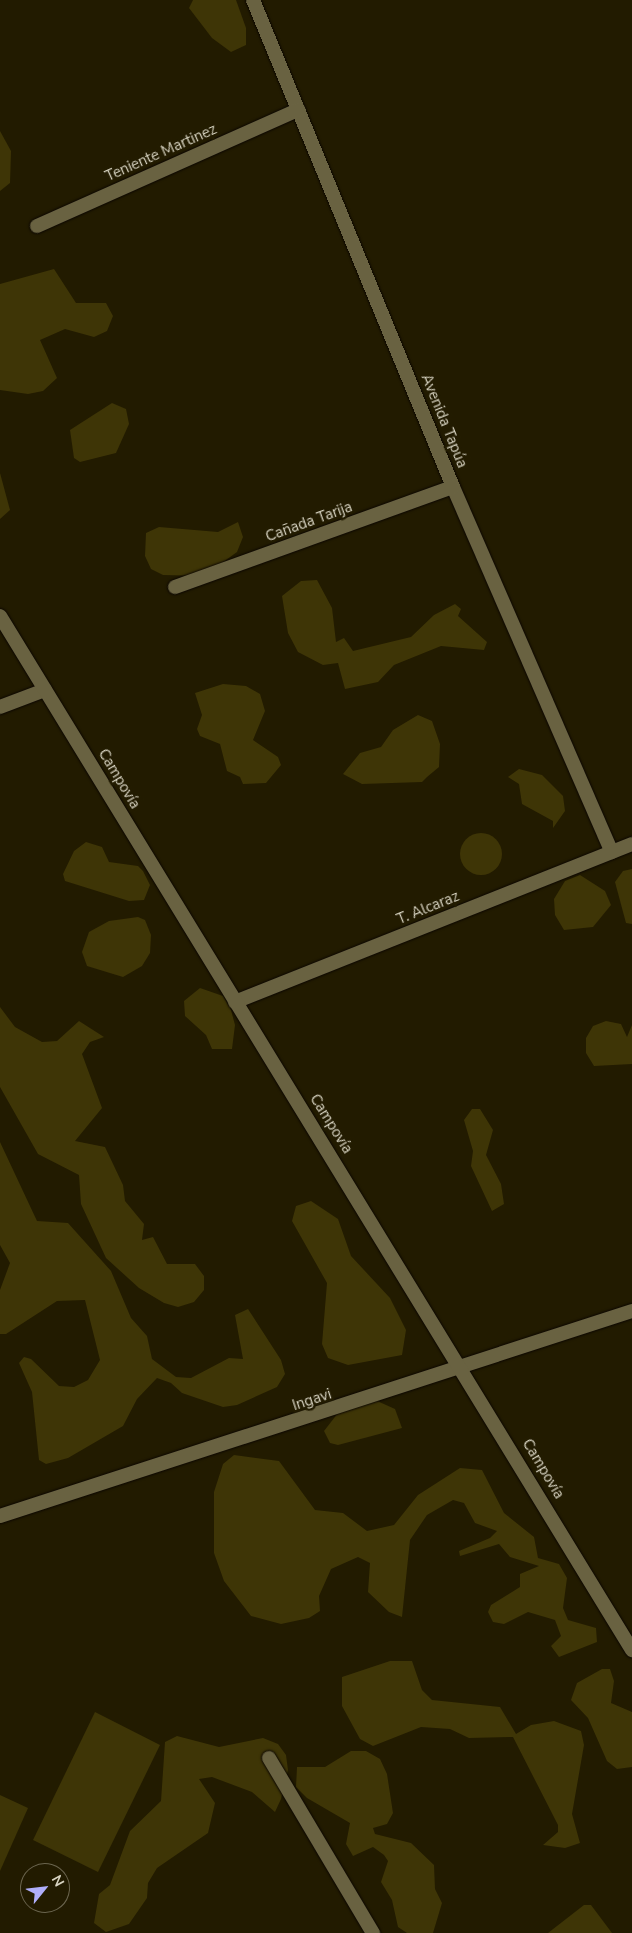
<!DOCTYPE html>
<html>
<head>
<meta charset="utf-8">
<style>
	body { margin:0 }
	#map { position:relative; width:632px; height:1933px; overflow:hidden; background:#221b00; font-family:"Nunito Sans",sans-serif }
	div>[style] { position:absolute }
	.green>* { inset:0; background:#3e3506 }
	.round { border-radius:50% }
	.roads { filter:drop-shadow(0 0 1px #0b0600) drop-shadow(0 0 1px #0b0600) }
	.service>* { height:14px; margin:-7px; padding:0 7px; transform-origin:7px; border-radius:7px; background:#696241 }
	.minor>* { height:14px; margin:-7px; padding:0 7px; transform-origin:7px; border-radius:7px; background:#696241 }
	.tertiary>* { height:14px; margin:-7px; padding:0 7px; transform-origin:7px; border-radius:7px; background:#696241 }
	span { translate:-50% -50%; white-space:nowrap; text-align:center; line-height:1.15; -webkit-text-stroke:5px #221b00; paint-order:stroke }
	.street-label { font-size:15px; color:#d8d4c2 }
	.north { position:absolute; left:20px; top:1863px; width:50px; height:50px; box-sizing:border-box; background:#221b00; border:1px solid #6b654e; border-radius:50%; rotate:61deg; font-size:14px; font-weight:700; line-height:20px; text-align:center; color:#d8d4c2 }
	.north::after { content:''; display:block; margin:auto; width:18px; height:22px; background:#afaefa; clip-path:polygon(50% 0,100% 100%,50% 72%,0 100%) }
</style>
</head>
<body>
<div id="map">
	<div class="green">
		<i style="clip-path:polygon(193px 0,236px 0,246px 28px,246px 45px,231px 52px,212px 38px,189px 8px)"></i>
		<i style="clip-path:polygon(0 131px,11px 151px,10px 183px,0 191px)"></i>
		<i style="clip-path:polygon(54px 269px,76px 303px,106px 303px,113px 316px,107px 331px,94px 337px,65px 329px,40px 340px,57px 378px,43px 391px,28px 394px,0 390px,0 284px)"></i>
		<i style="clip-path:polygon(112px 403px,126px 409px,129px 424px,116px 453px,80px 462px,74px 458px,70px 430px)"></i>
		<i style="clip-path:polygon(0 473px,10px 510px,0 519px)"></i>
		<i style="clip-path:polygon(238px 522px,243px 537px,237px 552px,204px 576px,163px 575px,151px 569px,145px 556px,146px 533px,159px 527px,218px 532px)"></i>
		<i style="clip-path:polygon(317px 580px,332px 608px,336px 642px,344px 638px,353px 651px,411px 637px,434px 615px,455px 604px,461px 609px,458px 616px,487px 642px,484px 650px,441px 646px,394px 665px,378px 682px,345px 689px,338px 663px,323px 665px,298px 652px,288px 633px,282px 596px,301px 581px)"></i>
		<i style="clip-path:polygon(223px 684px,246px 686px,260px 694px,265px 711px,253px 740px,278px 757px,281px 765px,266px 783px,243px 784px,240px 777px,227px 771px,220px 744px,200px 736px,197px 729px,202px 715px,195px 693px)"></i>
		<i style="clip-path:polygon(418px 715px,432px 721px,440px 744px,439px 767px,427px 777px,422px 782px,362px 784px,343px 774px,360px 753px,381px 747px,393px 730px)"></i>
		<i style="clip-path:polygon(519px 769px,542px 775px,563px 796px,565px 811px,553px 828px,553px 821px,522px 804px,519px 784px,508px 777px)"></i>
		<i class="round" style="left:460px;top:833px;width:42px;height:42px"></i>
		<i style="clip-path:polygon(86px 842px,102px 847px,109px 862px,138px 866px,143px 871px,150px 885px,144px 900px,129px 901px,65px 881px,63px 874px,74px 851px)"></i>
		<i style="clip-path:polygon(632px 869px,632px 924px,626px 923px,615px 882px,623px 871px)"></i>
		<i style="clip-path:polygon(580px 875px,605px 891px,611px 905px,593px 927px,564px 930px,555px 915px,554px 899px,565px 881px)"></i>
		<i style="clip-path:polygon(138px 917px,145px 920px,151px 935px,150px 953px,142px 966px,123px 977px,87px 966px,82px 952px,89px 932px,109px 921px)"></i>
		<i style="clip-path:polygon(200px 988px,223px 996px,231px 1010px,235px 1025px,232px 1049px,212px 1049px,206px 1035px,185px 1016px,184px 1001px)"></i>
		<i style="clip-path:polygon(0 1007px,15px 1027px,42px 1042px,57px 1041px,79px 1021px,104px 1037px,90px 1042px,82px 1054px,102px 1108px,75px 1141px,105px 1147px,123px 1185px,125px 1201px,144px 1224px,142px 1240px,153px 1237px,167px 1264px,195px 1264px,204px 1276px,204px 1290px,194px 1302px,178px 1307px,164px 1303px,139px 1288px,106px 1258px,81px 1204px,79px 1175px,38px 1154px,0 1087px)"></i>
		<i style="clip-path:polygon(606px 1021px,621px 1024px,627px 1037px,632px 1025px,632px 1064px,594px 1066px,586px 1053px,586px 1038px,593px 1026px)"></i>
		<i style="clip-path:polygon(472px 1109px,480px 1109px,493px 1130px,486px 1155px,501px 1184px,504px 1204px,492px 1211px,471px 1166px,473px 1151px,464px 1120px)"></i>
		<i style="clip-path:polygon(0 1142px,37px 1221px,68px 1223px,111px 1271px,131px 1318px,147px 1336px,152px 1359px,176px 1377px,191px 1378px,229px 1358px,243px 1359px,235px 1315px,248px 1309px,281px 1360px,285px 1374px,277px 1387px,237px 1405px,223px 1407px,182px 1393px,171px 1383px,157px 1378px,137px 1399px,123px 1426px,68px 1458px,46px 1464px,39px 1460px,32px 1392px,19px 1363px,24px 1357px,31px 1359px,59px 1386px,74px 1387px,88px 1380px,100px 1360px,85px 1300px,57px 1301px,6px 1334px,0 1334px,0 1290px,10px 1263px,0 1245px)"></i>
		<i style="clip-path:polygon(311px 1201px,338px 1219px,351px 1256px,390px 1298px,406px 1330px,402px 1355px,348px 1365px,328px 1358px,322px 1344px,327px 1283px,292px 1221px,296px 1206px)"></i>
		<i style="clip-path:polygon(375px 1400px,395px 1409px,402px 1428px,338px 1445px,330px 1443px,324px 1431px,338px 1413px)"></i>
		<i style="clip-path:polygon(234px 1455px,279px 1461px,315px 1510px,343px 1513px,367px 1531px,394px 1525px,418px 1495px,460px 1468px,482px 1470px,504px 1513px,534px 1537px,538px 1558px,559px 1564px,567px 1578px,563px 1608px,568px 1620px,596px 1628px,597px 1642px,559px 1657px,551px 1646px,561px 1636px,555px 1620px,528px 1612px,504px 1624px,493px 1622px,488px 1612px,491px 1605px,520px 1587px,520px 1574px,539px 1566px,510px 1557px,499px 1544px,460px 1556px,459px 1551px,490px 1538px,497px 1531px,475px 1523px,464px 1503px,453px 1500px,427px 1515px,410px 1540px,402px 1617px,389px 1612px,368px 1592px,370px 1563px,358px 1557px,331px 1569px,319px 1596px,320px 1611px,309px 1618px,281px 1624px,251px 1616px,224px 1581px,214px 1553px,214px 1492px,223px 1464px)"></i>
		<i style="clip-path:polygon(390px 1661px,412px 1661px,422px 1690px,432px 1700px,500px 1707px,516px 1734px,531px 1725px,554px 1721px,581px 1731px,584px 1745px,572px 1814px,580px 1843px,565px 1848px,543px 1845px,558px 1832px,558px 1825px,513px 1737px,469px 1738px,450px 1729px,421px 1727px,373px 1746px,360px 1739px,342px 1706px,342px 1677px)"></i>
		<i style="clip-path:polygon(602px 1669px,610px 1669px,614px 1681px,611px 1703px,632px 1712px,632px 1767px,617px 1769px,607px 1761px,588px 1718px,571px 1700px,577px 1683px)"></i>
		<i style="clip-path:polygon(95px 1712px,160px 1745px,98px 1872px,33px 1840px)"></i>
		<i style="clip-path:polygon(177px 1736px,219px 1747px,263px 1738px,278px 1744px,286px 1755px,288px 1770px,281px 1799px,275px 1812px,252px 1792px,212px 1777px,199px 1779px,215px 1803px,208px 1833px,157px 1868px,148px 1883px,147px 1898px,129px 1924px,106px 1932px,94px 1923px,99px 1894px,110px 1885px,130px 1831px,161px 1801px,165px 1742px)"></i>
		<i style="clip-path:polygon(351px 1751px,366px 1751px,380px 1759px,387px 1774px,393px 1813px,387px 1824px,373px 1828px,375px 1834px,411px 1843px,434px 1865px,435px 1889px,442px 1903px,433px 1933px,407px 1933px,398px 1927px,392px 1900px,381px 1882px,388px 1861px,384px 1855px,373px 1847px,353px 1856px,346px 1844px,350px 1823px,307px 1798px,296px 1787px,297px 1767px,325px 1767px)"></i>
		<i style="clip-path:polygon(0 1795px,28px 1808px,0 1871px)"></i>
		<i style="clip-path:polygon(584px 1905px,591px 1905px,612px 1933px,548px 1933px)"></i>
	</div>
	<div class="roads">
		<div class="service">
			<i style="left:269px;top:1758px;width:204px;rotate:59.3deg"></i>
		</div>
		<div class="minor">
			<i style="left:253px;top:0;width:526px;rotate:67.67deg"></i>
			<i style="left:453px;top:487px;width:398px;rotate:66.5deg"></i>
			<i style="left:37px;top:226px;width:286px;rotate:-24deg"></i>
			<i style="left:175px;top:587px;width:295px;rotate:-19.8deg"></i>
			<i style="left:0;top:707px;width:48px;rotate:-20.7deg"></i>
			<i style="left:235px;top:1002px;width:427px;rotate:-21.7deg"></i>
			<i style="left:0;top:1516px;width:664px;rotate:-17.97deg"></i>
		</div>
		<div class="tertiary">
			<i style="left:0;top:616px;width:1212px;rotate:58.57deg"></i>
		</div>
	</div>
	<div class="street-label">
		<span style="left:161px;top:153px;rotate:-24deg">Teniente Martinez</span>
		<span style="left:444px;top:421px;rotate:68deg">Avenida Tapúa</span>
		<span style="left:309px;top:522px;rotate:-20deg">Cañada Tarija</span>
		<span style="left:119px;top:779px;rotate:59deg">Campovía</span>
		<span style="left:428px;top:908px;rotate:-22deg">T. Alcaraz</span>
		<span style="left:331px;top:1124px;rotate:58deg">Campovía</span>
		<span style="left:312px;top:1400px;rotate:-18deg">Ingavi</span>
		<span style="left:543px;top:1469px;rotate:59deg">Campovía</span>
	</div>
	<div class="north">N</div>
</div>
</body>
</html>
